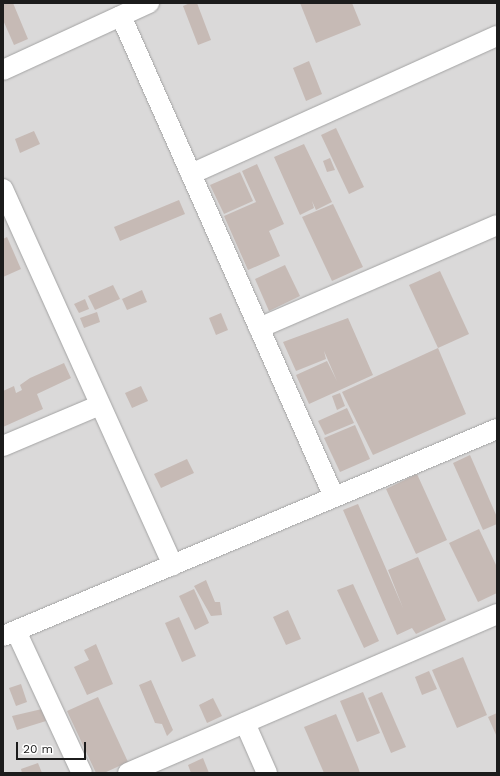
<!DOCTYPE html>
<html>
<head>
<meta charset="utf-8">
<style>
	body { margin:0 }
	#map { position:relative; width:500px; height:776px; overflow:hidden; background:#eee8e1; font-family:"Work Sans",sans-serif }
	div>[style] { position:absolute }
	.residential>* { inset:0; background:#dad9d9 }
	.building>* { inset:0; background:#c6bab5 }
	.roads { filter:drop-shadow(0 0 1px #a3a3a3) drop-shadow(0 0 1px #a3a3a3) }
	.street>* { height:20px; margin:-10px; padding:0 10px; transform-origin:10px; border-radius:10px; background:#fff }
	span { translate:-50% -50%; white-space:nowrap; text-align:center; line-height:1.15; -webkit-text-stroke:3px #fff; paint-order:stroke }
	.frame { position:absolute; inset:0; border:4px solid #1c1c1c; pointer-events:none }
	.scale { position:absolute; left:16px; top:742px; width:70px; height:18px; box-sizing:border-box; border:2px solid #1c1c1c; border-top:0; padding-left:5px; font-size:12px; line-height:14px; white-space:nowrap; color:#1c1c1c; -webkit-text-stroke:3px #fff; paint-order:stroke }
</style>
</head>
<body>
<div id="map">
	<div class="residential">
		<i style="clip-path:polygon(3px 3px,497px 3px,497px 773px,3px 773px)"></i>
	</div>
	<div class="building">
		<i style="clip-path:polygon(3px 3px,13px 3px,28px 39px,14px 45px,3px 20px)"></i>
		<i style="clip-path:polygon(190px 3px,197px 3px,211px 40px,198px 45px,183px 6px)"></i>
		<i style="clip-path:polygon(300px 3px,352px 3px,361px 25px,316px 43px)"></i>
		<i style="clip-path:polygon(309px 61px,322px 94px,306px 101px,293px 68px)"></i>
		<i style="clip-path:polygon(336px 128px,364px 187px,349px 194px,321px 135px)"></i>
		<i style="clip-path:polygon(34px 131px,40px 144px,20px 153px,15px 139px)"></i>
		<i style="clip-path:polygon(304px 144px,332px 202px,316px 210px,312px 201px,314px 208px,300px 215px,274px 157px)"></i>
		<i style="clip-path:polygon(330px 158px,335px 170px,327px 172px,323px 161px)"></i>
		<i style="clip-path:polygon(257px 164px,284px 224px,269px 231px,280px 256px,248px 270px,224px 216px,256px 202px,242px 171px)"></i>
		<i style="clip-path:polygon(240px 172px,253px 201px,224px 214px,210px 185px)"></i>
		<i style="clip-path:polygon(179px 200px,185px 214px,120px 241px,114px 227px)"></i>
		<i style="clip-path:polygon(333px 204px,363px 267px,332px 281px,302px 217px)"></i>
		<i style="clip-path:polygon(7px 237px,21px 269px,3px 277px,3px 239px)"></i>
		<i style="clip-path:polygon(285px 265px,300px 296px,269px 311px,255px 279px)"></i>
		<i style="clip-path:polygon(440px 271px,469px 334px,438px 348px,409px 285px)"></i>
		<i style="clip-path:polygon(113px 285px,120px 299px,95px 310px,88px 296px)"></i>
		<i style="clip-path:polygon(142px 290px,147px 302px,127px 310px,122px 299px)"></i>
		<i style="clip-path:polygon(85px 299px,89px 309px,79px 313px,74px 304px)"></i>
		<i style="clip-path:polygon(97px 312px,100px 322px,84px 328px,80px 318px)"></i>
		<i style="clip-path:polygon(221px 313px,228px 330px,216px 335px,209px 318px)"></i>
		<i style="clip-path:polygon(348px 318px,373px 375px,309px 404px,296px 375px,327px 361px,337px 381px,324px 351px,326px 359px,296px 371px,283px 342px)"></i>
		<i style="clip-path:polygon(438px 348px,466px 414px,373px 455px,342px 392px)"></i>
		<i style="clip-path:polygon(64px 363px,71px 378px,37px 394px,43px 409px,3px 427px,3px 391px,14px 386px,16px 393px,22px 390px,20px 385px,30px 378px)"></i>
		<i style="clip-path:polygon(141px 386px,148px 401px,132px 408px,125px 393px)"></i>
		<i style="clip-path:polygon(340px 393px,345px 406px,337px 410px,332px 396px)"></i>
		<i style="clip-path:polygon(347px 408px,354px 423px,325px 435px,318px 421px)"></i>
		<i style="clip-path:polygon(355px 425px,370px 459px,340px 472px,324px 438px)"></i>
		<i style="clip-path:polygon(470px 455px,497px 517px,497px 524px,483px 530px,453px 463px)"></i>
		<i style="clip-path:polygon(187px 459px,194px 473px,161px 488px,154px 474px)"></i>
		<i style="clip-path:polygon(417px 474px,447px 540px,416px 554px,386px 489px)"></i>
		<i style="clip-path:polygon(358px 504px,403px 608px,388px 570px,418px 557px,446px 620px,416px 634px,412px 628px,397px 635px,343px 510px)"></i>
		<i style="clip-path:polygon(479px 529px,497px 567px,497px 593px,478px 602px,449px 543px)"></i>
		<i style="clip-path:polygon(206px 580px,215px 602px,220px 602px,222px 615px,211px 616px,194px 586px)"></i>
		<i style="clip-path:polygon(353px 584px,379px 641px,364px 648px,337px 590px)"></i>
		<i style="clip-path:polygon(194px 589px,209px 623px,195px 630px,179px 596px)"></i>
		<i style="clip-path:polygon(288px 610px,301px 639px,286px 645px,273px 617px)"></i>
		<i style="clip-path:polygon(179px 617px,196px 656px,182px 662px,165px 623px)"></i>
		<i style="clip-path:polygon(96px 644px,113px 684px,87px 695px,74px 667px,89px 660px,84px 650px)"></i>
		<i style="clip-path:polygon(463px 657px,487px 715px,457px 728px,432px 670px)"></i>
		<i style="clip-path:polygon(429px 671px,437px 689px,422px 695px,415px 677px)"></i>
		<i style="clip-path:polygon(151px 680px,173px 730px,167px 736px,162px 724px,155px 723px,139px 685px)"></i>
		<i style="clip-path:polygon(21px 684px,27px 702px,16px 706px,9px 688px)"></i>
		<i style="clip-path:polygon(363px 692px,380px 733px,357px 742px,340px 701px)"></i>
		<i style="clip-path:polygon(382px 692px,406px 747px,391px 753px,368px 698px)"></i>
		<i style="clip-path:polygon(98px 697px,128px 762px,104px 773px,96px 773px,67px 711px)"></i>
		<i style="clip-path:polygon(213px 698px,222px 716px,207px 723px,199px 705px)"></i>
		<i style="clip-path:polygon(42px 709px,46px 721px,17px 730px,12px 716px)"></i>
		<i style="clip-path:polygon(497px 713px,497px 737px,488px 717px)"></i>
		<i style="clip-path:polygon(336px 714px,358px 767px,360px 773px,324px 773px,304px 727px)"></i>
		<i style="clip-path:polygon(203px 758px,209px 773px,191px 773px,188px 765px)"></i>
		<i style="clip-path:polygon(38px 763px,42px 773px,22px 773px,21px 769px)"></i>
	</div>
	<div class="roads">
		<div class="street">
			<i style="left:121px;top:16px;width:526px;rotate:66.11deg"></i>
			<i style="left:3px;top:70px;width:161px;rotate:-24.7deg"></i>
			<i style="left:191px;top:174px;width:336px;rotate:-24.3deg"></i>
			<i style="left:3px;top:189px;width:413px;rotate:65.7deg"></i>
			<i style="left:259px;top:328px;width:259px;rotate:-23.4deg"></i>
			<i style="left:3px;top:446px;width:105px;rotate:-22.9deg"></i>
			<i style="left:16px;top:631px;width:157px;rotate:65.1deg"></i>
			<i style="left:3px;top:636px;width:536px;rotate:-22.74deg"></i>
			<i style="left:245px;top:723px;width:55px;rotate:66.3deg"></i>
			<i style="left:128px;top:773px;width:402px;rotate:-23.3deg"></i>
		</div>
	</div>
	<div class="frame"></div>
	<div class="scale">20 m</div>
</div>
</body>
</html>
